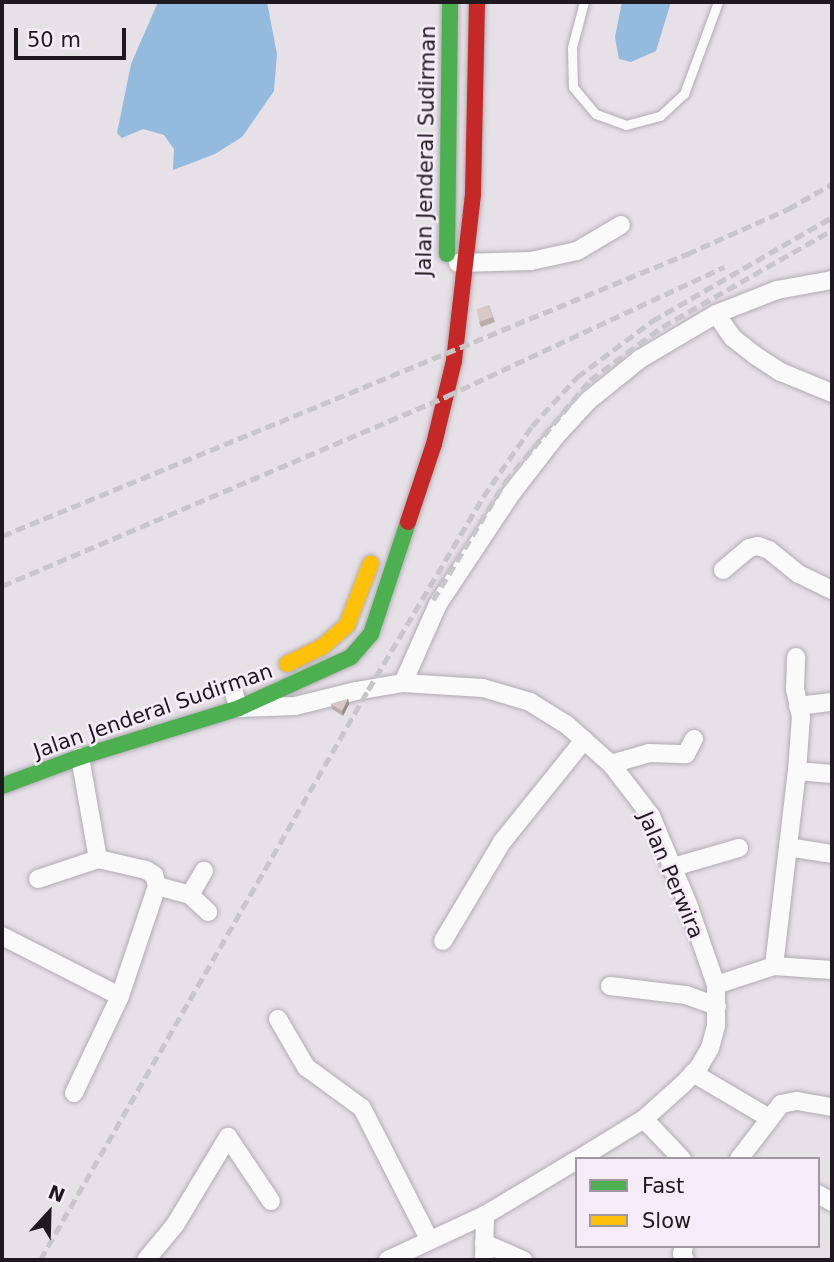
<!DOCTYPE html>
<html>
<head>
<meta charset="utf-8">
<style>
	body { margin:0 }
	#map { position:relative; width:834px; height:1262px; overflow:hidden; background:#e6e0e7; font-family:"DejaVu Sans",sans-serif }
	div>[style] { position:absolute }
	.water>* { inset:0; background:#94bbde }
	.roads { filter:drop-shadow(0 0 2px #b0acb1) drop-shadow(0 0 2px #b0acb1) }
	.lane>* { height:9px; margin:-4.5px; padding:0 4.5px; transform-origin:4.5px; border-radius:4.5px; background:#fbfafb }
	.street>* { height:18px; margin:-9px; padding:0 9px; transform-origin:9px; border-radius:9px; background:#fbfafb }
	.fast>* { height:16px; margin:-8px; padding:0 8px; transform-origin:8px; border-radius:8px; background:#4caf50 }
	.slow>* { height:16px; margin:-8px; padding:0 8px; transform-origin:8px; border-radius:8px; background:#ffc107 }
	.jam>* { height:16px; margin:-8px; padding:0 8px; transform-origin:8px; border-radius:8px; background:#c62828 }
	.rail>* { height:4.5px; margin-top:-2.25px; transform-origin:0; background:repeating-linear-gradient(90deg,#c7c6c8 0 10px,transparent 0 15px) }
	.wall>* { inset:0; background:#baacab }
	.shaded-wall>* { inset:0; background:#978c8b }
	.building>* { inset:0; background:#d8c8c7 }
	span { translate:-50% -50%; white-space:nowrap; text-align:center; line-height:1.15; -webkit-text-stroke:5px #f6ebf8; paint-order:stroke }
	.street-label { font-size:21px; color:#1d191e }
	.frame { position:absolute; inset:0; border:4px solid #1d191e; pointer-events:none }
	.legend { position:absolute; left:575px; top:1157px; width:245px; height:91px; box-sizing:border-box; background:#f6ebf8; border:2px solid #9f97a1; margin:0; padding:9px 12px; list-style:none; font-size:21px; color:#1d191e }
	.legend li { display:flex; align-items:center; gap:14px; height:35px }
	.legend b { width:35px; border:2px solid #9f97a1 }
	.north { position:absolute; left:14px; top:1178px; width:70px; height:70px; -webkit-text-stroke:5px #f6ebf8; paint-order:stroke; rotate:22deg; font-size:19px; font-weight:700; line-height:28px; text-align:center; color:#1d191e }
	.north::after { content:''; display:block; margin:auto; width:24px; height:32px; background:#1d191e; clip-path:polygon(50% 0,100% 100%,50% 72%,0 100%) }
	.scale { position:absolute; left:14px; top:28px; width:112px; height:32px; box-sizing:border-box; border:4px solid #1d191e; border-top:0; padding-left:9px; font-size:21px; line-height:24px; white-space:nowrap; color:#1d191e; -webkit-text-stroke:5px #f6ebf8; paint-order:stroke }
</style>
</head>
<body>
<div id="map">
	<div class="water">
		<i style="clip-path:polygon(158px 2px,267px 2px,277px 54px,274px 91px,242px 137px,215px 154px,173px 170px,174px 149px,164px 135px,143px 129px,122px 138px,117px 133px,131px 64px)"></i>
		<i style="clip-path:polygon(622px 2px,671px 2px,656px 51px,631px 62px,619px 59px,615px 37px)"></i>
	</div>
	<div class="roads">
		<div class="lane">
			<i style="left:584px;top:2px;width:47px;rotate:104.9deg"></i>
			<i style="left:572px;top:47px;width:40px;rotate:88.6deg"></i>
			<i style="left:573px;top:87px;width:35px;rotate:50deg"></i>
			<i style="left:596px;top:114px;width:32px;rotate:20deg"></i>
			<i style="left:626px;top:125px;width:35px;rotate:-15deg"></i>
			<i style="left:660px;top:116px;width:33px;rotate:-43deg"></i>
			<i style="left:684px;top:94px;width:98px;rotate:-69.7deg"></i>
		</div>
		<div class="street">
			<i style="left:458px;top:263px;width:73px;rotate:-1.6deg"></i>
			<i style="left:531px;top:261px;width:47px;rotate:-12.3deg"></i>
			<i style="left:577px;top:251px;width:51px;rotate:-30.6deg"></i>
			<i style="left:716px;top:314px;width:29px;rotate:55deg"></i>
			<i style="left:733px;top:338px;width:29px;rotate:38deg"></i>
			<i style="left:756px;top:356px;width:30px;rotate:33deg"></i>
			<i style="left:781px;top:372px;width:55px;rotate:22.4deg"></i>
			<i style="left:723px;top:570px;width:34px;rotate:-40deg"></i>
			<i style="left:749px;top:548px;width:9px;rotate:-13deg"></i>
			<i style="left:758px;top:546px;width:12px;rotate:20deg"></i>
			<i style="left:769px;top:550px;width:38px;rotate:39deg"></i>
			<i style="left:799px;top:574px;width:37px;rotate:26deg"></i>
			<i style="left:403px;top:683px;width:86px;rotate:-66.1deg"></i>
			<i style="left:438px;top:604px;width:132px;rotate:-56.4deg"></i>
			<i style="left:511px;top:494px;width:72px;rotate:-52.3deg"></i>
			<i style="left:555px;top:437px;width:49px;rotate:-47.5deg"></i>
			<i style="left:588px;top:401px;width:67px;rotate:-38.9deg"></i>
			<i style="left:640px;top:359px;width:88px;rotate:-30.6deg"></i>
			<i style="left:716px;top:314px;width:66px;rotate:-21.5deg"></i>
			<i style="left:777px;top:290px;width:56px;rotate:-10.3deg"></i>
			<i style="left:233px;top:690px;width:19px;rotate:72deg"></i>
			<i style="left:239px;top:708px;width:56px;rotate:-2deg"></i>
			<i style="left:295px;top:706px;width:63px;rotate:-13.8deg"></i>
			<i style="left:356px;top:691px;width:48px;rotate:-9.7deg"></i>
			<i style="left:403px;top:683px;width:80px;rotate:3.6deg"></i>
			<i style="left:483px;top:688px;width:49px;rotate:16.6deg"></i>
			<i style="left:530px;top:702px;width:44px;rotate:31.9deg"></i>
			<i style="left:567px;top:725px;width:59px;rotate:41.6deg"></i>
			<i style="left:611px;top:764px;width:66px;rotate:52.4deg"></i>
			<i style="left:651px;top:816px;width:95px;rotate:67.2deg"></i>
			<i style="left:688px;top:904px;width:86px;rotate:70.9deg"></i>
			<i style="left:716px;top:985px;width:41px;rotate:90deg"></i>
			<i style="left:716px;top:1026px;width:23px;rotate:105deg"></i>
			<i style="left:710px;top:1048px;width:22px;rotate:120deg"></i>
			<i style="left:699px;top:1067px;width:23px;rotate:133deg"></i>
			<i style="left:683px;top:1084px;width:52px;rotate:138.1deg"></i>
			<i style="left:644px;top:1119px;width:76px;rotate:148.4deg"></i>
			<i style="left:798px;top:706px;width:34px;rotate:-7deg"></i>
			<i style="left:611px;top:764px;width:40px;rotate:-16deg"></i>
			<i style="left:649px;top:753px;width:37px;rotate:2deg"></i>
			<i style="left:686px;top:754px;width:17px;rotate:-62deg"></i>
			<i style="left:797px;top:771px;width:35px;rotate:5deg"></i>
			<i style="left:788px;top:847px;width:45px;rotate:9deg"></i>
			<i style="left:670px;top:868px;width:72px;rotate:-16.2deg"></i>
			<i style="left:38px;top:879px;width:63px;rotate:-18.4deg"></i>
			<i style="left:157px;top:886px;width:34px;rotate:15deg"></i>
			<i style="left:190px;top:895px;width:25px;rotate:43deg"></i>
			<i style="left:190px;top:895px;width:28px;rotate:-60deg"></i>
			<i style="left:2px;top:936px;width:132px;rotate:27deg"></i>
			<i style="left:443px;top:941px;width:115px;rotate:-59.2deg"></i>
			<i style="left:502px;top:842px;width:131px;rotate:-51.2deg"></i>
			<i style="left:774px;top:966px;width:196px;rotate:-83.3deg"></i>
			<i style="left:797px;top:771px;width:54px;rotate:-85.8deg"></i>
			<i style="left:801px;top:717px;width:29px;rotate:-102deg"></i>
			<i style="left:795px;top:689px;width:32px;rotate:-88deg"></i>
			<i style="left:716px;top:985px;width:61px;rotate:-18.1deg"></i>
			<i style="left:774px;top:966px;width:58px;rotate:3.9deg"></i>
			<i style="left:610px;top:986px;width:77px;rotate:6.8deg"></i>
			<i style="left:686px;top:995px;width:33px;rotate:20deg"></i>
			<i style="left:278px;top:1019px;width:56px;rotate:59.7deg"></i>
			<i style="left:306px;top:1067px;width:69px;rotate:36.2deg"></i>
			<i style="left:362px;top:1108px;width:147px;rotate:62.9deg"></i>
			<i style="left:693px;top:1073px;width:88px;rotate:30.6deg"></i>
			<i style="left:74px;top:1093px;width:107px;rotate:-64.6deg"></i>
			<i style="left:120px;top:996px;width:116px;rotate:-71.4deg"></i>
			<i style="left:157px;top:886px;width:11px;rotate:-105deg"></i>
			<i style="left:154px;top:875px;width:9px;rotate:-148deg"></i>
			<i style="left:146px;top:870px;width:49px;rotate:-167.1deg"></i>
			<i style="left:98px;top:859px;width:104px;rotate:-100deg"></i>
			<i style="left:644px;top:1119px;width:55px;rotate:46.5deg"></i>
			<i style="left:739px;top:1159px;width:69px;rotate:-52.6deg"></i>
			<i style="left:781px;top:1104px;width:16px;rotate:-11deg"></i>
			<i style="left:797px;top:1101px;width:36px;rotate:10deg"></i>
			<i style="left:818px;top:1194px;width:16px;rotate:30deg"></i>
			<i style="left:484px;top:1243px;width:43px;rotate:23.6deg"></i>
			<i style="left:684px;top:1246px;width:8px;rotate:104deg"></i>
			<i style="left:682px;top:1254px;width:7px;rotate:63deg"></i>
			<i style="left:146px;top:1260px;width:45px;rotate:-50.4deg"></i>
			<i style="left:175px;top:1225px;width:103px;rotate:-58.9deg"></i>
			<i style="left:228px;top:1137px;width:77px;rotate:56.1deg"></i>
			<i style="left:388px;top:1260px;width:107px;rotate:-24.9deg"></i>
			<i style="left:485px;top:1215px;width:107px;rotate:-30.9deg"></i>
			<i style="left:484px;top:1260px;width:45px;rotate:-88.7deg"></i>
		</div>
		<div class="fast">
			<i style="left:447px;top:254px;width:252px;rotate:-89.3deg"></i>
			<i style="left:2px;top:786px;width:83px;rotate:-20.4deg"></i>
			<i style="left:80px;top:757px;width:166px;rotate:-17.1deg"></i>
			<i style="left:239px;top:708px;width:123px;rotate:-24.5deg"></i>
			<i style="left:351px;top:657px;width:30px;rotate:-49deg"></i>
			<i style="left:371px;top:634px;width:118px;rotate:-71.7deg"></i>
		</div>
		<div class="slow">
			<i style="left:287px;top:664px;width:39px;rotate:-26deg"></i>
			<i style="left:322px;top:647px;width:33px;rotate:-41deg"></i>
			<i style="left:347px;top:625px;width:66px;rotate:-68.8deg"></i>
		</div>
		<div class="jam">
			<i style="left:408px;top:522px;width:82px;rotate:-71.6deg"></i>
			<i style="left:434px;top:444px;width:85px;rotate:-76.5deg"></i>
			<i style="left:454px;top:361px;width:169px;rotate:-83.5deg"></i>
			<i style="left:473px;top:193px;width:191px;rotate:-88.8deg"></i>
		</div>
	</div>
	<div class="rail">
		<i style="left:2px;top:536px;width:741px;rotate:-22.38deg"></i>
		<i style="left:687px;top:254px;width:111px;rotate:-24deg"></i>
		<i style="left:788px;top:209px;width:51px;rotate:-29.6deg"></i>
		<i style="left:2px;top:586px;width:484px;rotate:-23.1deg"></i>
		<i style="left:447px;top:396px;width:306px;rotate:-25deg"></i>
		<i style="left:433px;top:600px;width:138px;rotate:-58.6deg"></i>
		<i style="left:505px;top:482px;width:133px;rotate:-50.2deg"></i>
		<i style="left:590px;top:380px;width:89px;rotate:-36.4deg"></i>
		<i style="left:662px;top:327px;width:196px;rotate:-29.7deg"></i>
		<i style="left:40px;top:1260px;width:658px;rotate:-60.08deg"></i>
		<i style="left:368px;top:690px;width:225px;rotate:-59.2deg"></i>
		<i style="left:483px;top:497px;width:86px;rotate:-55.4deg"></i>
		<i style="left:532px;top:426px;width:67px;rotate:-47.4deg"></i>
		<i style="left:577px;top:377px;width:94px;rotate:-36.7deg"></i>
		<i style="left:652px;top:321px;width:208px;rotate:-30deg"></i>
	</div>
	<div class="wall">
		<i style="clip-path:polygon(489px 305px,495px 322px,481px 327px,479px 322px)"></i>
		<i style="clip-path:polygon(348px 699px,349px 704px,343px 716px,332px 709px,331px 704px)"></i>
	</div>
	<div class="shaded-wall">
		<i style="clip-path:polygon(348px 699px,349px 704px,343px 716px,342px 711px)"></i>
	</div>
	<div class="building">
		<i style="clip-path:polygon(489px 305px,493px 317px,479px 322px,477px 309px)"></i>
		<i style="clip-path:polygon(348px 699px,342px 711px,331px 704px)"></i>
	</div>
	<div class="street-label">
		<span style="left:426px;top:151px;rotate:-89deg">Jalan Jenderal Sudirman</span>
		<span style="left:153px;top:711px;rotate:-19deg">Jalan Jenderal Sudirman</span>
		<span style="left:671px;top:875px;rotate:67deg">Jalan Perwira</span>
	</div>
	<div class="frame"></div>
	<ul class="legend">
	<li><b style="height:9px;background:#4caf50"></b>Fast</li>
	<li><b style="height:9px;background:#ffc107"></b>Slow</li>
	</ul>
	<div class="north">N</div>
	<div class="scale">50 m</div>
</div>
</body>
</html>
